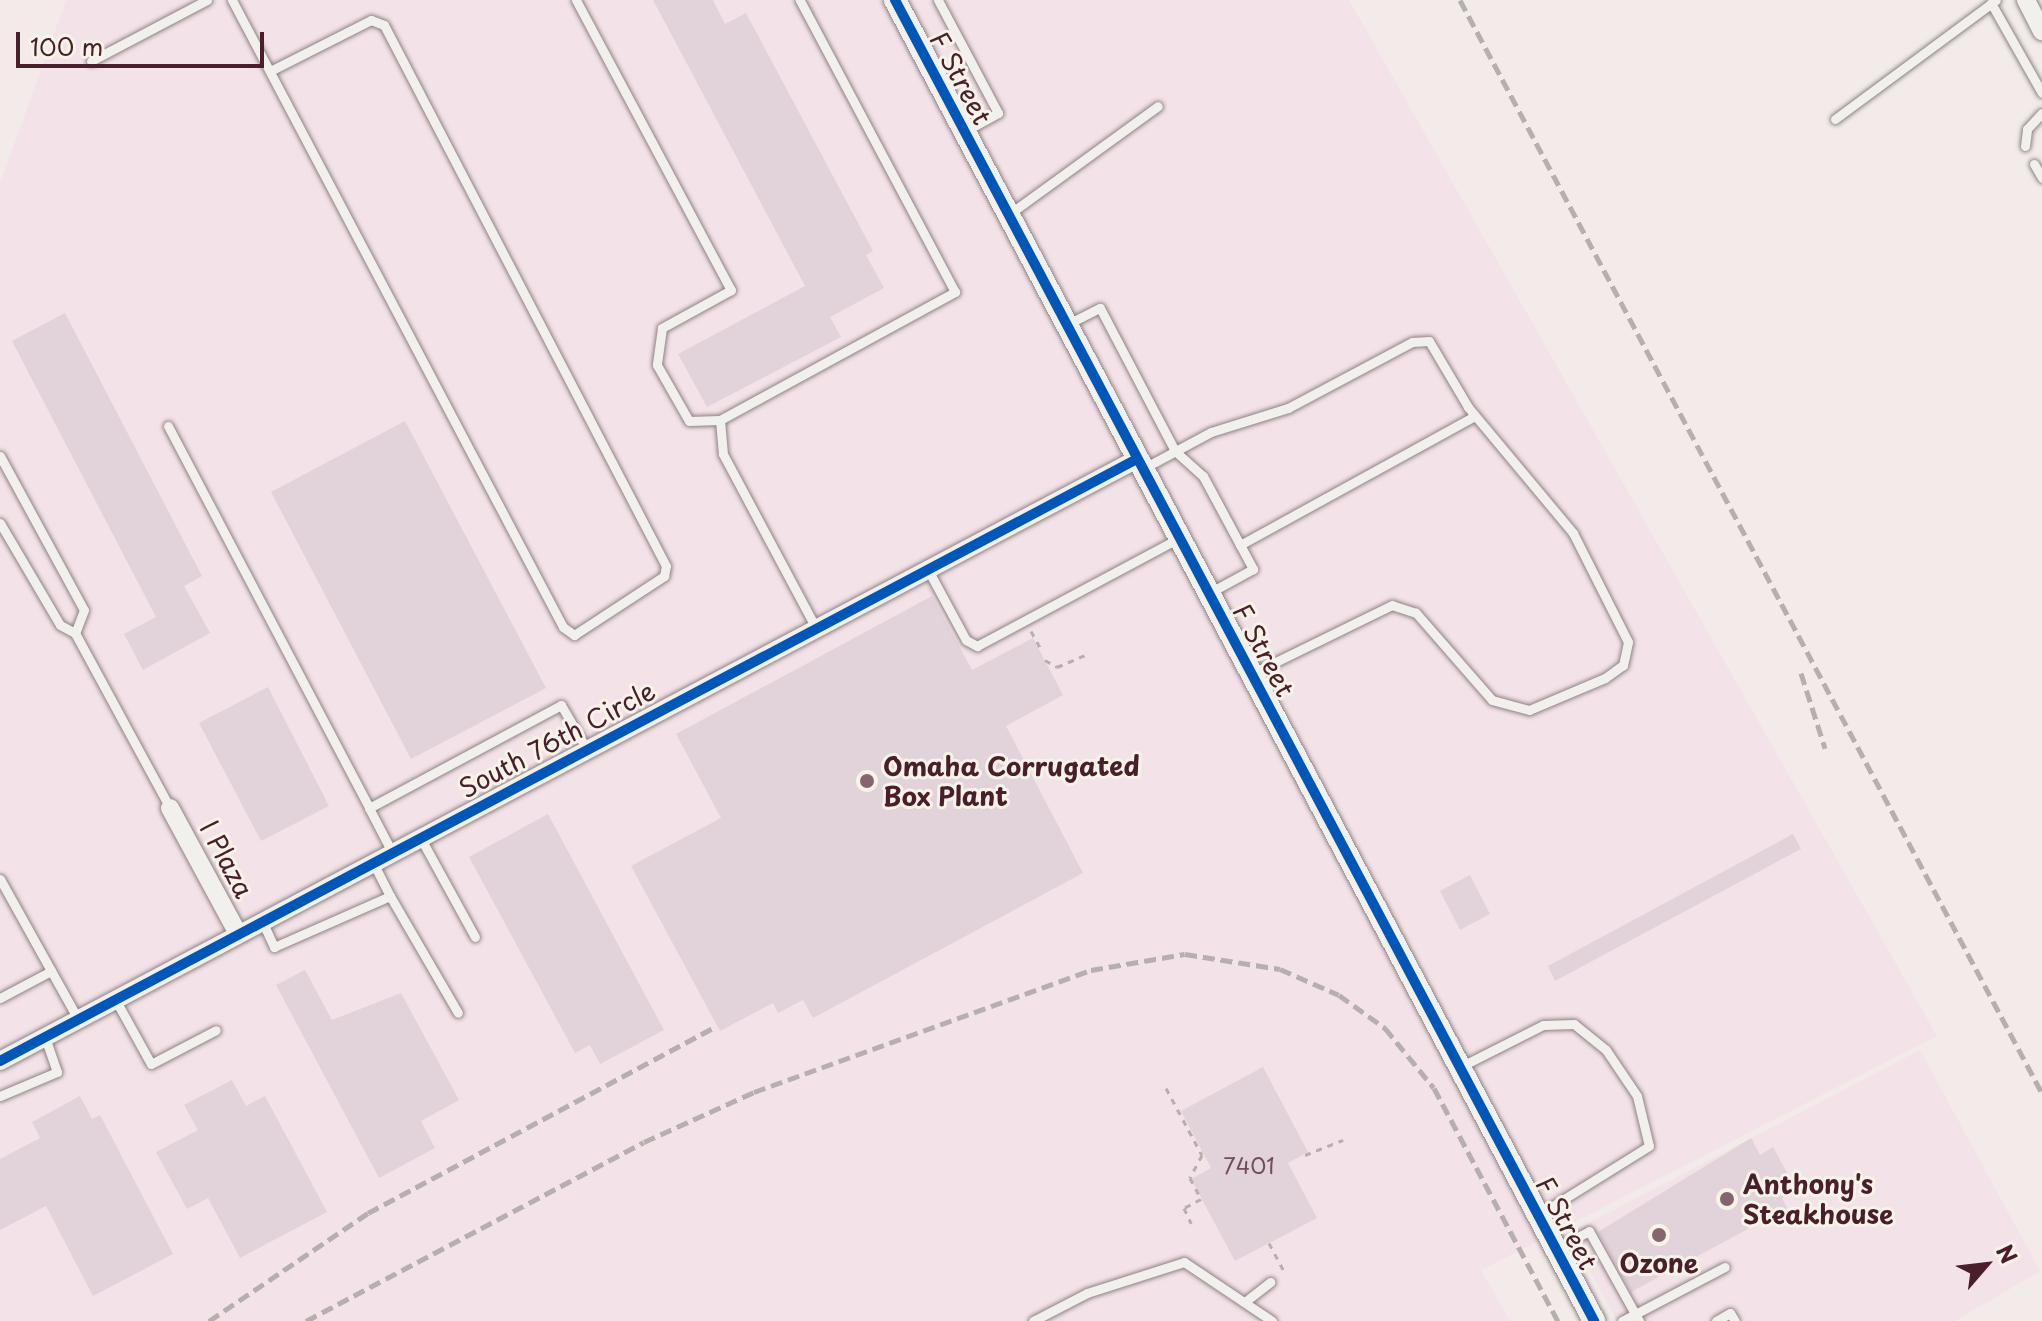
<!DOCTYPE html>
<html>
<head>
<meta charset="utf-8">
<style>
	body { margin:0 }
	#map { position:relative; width:2042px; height:1321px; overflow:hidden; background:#f2ebea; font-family:"Playpen Sans",sans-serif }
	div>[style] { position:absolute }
	.built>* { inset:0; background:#f3e2e7 }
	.building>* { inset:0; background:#e2d3da }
	.path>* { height:3px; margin-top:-1.5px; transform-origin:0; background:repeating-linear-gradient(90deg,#b6afae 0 6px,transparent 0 12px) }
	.roads { filter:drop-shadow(0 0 2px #8e8284) drop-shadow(0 0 2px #8e8284) }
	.service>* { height:9px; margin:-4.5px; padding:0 4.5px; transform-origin:4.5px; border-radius:4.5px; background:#f2f0ed }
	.minor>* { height:18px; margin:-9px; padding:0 9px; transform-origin:9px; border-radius:9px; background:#f2f0ed }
	.tertiary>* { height:22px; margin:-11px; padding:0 11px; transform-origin:11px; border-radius:11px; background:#f2f0ed }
	.rail>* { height:5px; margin-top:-2.5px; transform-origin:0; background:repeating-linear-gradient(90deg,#b6afae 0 12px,transparent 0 18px) }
	.cycleway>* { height:10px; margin:-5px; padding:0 5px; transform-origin:5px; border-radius:5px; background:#0057b8 }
	.dots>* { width:22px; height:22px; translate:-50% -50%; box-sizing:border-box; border:4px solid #f7f3e8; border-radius:50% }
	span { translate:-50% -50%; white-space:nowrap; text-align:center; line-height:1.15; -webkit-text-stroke:6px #f7f3e8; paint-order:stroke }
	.number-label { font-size:22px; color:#724e58 }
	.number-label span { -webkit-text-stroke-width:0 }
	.street-label { font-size:26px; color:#4a1f2b }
	.poi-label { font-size:26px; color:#4a1f2b; font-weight:700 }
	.left { translate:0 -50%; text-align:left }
	.north { position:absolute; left:1946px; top:1225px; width:80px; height:80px; -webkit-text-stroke:6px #f7f3e8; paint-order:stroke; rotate:62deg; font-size:22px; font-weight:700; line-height:32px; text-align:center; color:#4a1f2b }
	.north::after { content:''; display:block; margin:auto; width:28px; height:36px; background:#4a1f2b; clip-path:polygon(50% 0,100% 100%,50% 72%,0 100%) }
	.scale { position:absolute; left:16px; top:32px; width:248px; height:36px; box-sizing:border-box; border:4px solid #4a1f2b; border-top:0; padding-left:10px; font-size:24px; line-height:28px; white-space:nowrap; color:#4a1f2b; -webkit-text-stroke:6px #f7f3e8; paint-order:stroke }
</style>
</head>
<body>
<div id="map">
	<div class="built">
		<i style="clip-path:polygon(66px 0,1349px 0,1937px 1036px,1481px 1270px,1510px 1321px,0 1321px,0 184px)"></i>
		<i style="clip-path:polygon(1920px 1050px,2040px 1271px,1955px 1321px,1617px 1321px,1570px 1233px)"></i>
	</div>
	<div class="building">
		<i style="clip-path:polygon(653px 0,713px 0,725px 24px,746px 13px,873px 251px,866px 255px,884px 288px,830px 317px,841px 337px,707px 407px,678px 354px,805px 286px)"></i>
		<i style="clip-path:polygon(65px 313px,202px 576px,184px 586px,210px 633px,143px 670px,124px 634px,156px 617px,12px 341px)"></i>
		<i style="clip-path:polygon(405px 421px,546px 688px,411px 759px,271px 492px)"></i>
		<i style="clip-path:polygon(932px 596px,972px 670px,1033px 638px,1063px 695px,1006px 726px,1083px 873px,813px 1018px,803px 1000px,778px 1013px,773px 1003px,720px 1031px,631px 866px,721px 818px,676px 734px)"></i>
		<i style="clip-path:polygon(268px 687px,329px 806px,261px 841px,199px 723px)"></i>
		<i style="clip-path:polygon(548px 814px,664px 1030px,600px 1064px,590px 1045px,575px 1053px,469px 857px)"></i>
		<i style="clip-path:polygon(1793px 834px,1801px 849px,1555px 981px,1548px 966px)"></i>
		<i style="clip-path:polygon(1470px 875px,1490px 914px,1460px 930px,1440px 891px)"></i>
		<i style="clip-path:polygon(305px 970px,332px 1020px,401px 993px,459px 1100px,421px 1121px,435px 1148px,379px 1178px,276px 985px)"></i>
		<i style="clip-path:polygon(1263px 1067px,1308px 1152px,1288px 1163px,1317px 1218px,1235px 1261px,1191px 1179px,1211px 1168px,1181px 1111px)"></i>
		<i style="clip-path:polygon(232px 1080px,246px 1106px,265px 1096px,327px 1212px,240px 1258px,208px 1198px,187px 1209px,156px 1152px,198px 1130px,184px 1105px)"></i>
		<i style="clip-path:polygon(80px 1096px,92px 1119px,100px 1115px,173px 1254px,93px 1296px,46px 1206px,0 1230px,0 1159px,40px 1138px,32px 1122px)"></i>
		<i style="clip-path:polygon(1751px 1138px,1760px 1155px,1773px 1147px,1797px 1191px,1782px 1198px,1787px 1208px,1631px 1292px,1598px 1232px)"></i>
	</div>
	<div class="path">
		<i style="left:1031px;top:631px;width:21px;rotate:61deg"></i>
		<i style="left:1045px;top:660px;width:14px;rotate:30deg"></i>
		<i style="left:1057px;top:667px;width:36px;rotate:-23deg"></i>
		<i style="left:1166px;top:1088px;width:76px;rotate:61.8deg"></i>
		<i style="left:1202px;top:1155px;width:26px;rotate:118deg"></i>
		<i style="left:1190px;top:1178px;width:24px;rotate:62deg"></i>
		<i style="left:1201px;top:1199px;width:19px;rotate:152deg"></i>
		<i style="left:1184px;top:1208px;width:17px;rotate:65deg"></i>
		<i style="left:1305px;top:1155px;width:41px;rotate:-21.5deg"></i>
		<i style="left:1269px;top:1243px;width:34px;rotate:62deg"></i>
	</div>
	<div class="roads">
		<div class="service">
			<i style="left:232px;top:0;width:709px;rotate:62.17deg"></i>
			<i style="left:563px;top:627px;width:14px;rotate:36deg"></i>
			<i style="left:574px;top:635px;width:108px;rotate:-33.2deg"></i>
			<i style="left:664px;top:576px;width:10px;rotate:-79deg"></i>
			<i style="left:666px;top:566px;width:610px;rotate:-117.53deg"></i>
			<i style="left:384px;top:25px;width:14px;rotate:-159deg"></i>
			<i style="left:371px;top:20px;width:113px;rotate:153.2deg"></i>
			<i style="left:576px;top:0;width:329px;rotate:61.9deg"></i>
			<i style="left:731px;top:290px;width:79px;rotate:151.2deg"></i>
			<i style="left:662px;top:328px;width:37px;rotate:98deg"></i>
			<i style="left:657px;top:365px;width:64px;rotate:60.3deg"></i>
			<i style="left:689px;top:421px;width:31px;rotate:-2deg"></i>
			<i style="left:720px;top:420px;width:268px;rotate:-28.6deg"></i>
			<i style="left:955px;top:292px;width:331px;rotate:-118deg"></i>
			<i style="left:938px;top:0;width:128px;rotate:62deg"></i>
			<i style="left:998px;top:113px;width:37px;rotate:151deg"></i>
			<i style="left:1991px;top:3px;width:103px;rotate:60.5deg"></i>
			<i style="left:91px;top:61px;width:131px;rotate:-27.7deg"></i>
			<i style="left:1835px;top:119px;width:200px;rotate:-36.5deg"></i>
			<i style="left:2025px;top:146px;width:17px;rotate:-83deg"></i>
			<i style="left:2027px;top:129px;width:22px;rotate:-47deg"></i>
			<i style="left:2034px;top:164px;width:16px;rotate:60deg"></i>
			<i style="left:1008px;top:215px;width:185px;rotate:-36deg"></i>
			<i style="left:1066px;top:325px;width:38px;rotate:-27deg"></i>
			<i style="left:1100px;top:308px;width:161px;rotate:62.3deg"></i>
			<i style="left:1175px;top:451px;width:38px;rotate:42deg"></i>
			<i style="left:1203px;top:476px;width:106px;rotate:61.7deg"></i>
			<i style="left:1253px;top:569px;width:50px;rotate:151.4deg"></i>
			<i style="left:720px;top:420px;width:34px;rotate:85deg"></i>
			<i style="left:723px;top:454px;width:195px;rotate:61.9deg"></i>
			<i style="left:168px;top:426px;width:432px;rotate:62.2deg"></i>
			<i style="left:369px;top:808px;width:218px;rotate:-28.2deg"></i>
			<i style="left:561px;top:705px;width:50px;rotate:59.8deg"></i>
			<i style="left:0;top:456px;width:175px;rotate:61.4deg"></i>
			<i style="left:84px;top:610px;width:25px;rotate:111deg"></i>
			<i style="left:75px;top:633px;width:199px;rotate:61.5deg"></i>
			<i style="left:1144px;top:468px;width:76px;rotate:-28.2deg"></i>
			<i style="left:1211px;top:432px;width:81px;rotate:-17.3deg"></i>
			<i style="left:1288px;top:408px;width:140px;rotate:-28deg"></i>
			<i style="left:1412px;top:342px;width:17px;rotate:-3deg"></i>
			<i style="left:1429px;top:341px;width:77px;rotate:59.4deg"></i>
			<i style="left:1468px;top:407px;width:164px;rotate:50.2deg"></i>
			<i style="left:1573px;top:533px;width:122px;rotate:63.2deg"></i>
			<i style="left:1628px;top:642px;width:24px;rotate:102deg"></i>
			<i style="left:1623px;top:665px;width:22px;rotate:144deg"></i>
			<i style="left:1605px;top:678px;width:82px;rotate:157.2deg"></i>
			<i style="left:1529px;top:710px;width:38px;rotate:-165deg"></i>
			<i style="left:1492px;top:700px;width:116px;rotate:-131.1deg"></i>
			<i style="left:1416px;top:613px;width:25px;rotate:-162deg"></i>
			<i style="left:1392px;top:605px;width:157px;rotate:153.9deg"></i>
			<i style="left:0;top:523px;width:118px;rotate:59.5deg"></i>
			<i style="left:60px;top:625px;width:17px;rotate:28deg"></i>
			<i style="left:1240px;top:545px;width:268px;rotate:-28.8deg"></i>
			<i style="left:927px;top:568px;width:82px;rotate:61.6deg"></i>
			<i style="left:966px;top:640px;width:13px;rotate:29deg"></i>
			<i style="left:977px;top:646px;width:229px;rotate:-28.1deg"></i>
			<i style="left:369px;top:808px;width:50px;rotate:62.4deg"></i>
			<i style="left:420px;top:837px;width:114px;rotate:61.2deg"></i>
			<i style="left:0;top:879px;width:160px;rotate:60.9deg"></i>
			<i style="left:390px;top:896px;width:135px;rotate:59.8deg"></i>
			<i style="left:262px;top:921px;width:29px;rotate:65deg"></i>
			<i style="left:274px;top:947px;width:127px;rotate:-23.7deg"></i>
			<i style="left:390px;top:896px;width:37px;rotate:-117deg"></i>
			<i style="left:0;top:998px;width:58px;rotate:-27.9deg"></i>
			<i style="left:115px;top:999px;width:74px;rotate:61deg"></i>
			<i style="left:151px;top:1064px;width:73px;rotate:-27.6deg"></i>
			<i style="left:1460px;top:1067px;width:93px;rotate:-26.8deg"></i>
			<i style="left:1543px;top:1025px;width:31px;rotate:-2deg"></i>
			<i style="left:1574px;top:1024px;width:41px;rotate:39.1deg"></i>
			<i style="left:1606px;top:1050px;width:55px;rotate:56deg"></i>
			<i style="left:1637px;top:1096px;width:51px;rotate:76.5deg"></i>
			<i style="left:1649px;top:1146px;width:131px;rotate:148.1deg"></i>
			<i style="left:0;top:1096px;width:62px;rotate:-22.8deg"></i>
			<i style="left:57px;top:1072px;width:37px;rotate:-109deg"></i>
			<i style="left:1556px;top:1248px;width:37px;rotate:-27deg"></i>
			<i style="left:1589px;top:1231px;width:103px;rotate:60.9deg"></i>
			<i style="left:1246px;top:1301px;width:31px;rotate:-38deg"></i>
			<i style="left:1033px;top:1321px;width:61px;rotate:-27.4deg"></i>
			<i style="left:1087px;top:1293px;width:102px;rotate:-17.7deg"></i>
			<i style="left:1184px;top:1262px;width:106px;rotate:33.8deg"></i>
			<i style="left:1622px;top:1321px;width:116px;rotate:-27.7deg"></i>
			<i style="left:1716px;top:1321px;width:16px;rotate:-30deg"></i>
			<i style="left:1730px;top:1313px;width:9px;rotate:58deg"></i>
		</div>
		<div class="minor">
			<i style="left:2026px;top:0;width:35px;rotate:63deg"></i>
			<i style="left:170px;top:808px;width:143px;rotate:61.6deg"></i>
			<i style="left:0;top:1061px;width:1284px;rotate:-27.9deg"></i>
		</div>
		<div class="tertiary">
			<i style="left:895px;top:0;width:1495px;rotate:62.11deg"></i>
		</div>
	</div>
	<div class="rail">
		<i style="left:1460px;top:0;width:1238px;rotate:61.97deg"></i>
		<i style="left:1801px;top:673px;width:79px;rotate:72.3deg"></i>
		<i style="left:209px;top:1321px;width:192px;rotate:-34.2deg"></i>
		<i style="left:368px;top:1213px;width:394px;rotate:-28.2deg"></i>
		<i style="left:306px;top:1321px;width:382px;rotate:-27.9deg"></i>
		<i style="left:644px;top:1142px;width:121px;rotate:-24.4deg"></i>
		<i style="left:754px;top:1092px;width:358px;rotate:-19.9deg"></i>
		<i style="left:1091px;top:970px;width:95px;rotate:-9.7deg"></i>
		<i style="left:1185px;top:954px;width:96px;rotate:9deg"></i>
		<i style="left:1280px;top:969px;width:64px;rotate:23.8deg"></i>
		<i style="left:1339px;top:995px;width:57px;rotate:35.7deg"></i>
		<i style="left:1385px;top:1028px;width:77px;rotate:50.8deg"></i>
		<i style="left:1434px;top:1088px;width:264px;rotate:62deg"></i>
	</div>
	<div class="cycleway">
		<i style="left:895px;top:0;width:1495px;rotate:62.11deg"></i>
		<i style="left:0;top:1061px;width:1284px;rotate:-27.9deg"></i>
	</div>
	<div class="dots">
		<i style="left:867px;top:781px;background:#85666e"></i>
		<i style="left:1727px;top:1199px;background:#85666e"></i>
		<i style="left:1659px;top:1235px;background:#85666e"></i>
	</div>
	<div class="number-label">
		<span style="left:1249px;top:1165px">7401</span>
	</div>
	<div class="street-label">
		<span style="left:961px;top:78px;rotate:62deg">F Street</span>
		<span style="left:1264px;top:650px;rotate:62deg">F Street</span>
		<span style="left:557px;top:739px;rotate:-28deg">South 76th Circle</span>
		<span style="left:227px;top:859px;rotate:62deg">I Plaza</span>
		<span style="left:1567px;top:1223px;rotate:62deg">F Street</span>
	</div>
	<div class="poi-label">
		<span class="left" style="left:883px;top:781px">Omaha Corrugated<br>Box Plant</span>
		<span class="left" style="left:1743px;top:1199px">Anthony's<br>Steakhouse</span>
		<span style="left:1659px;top:1263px">Ozone</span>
	</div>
	<div class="north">N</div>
	<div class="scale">100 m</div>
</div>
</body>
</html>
